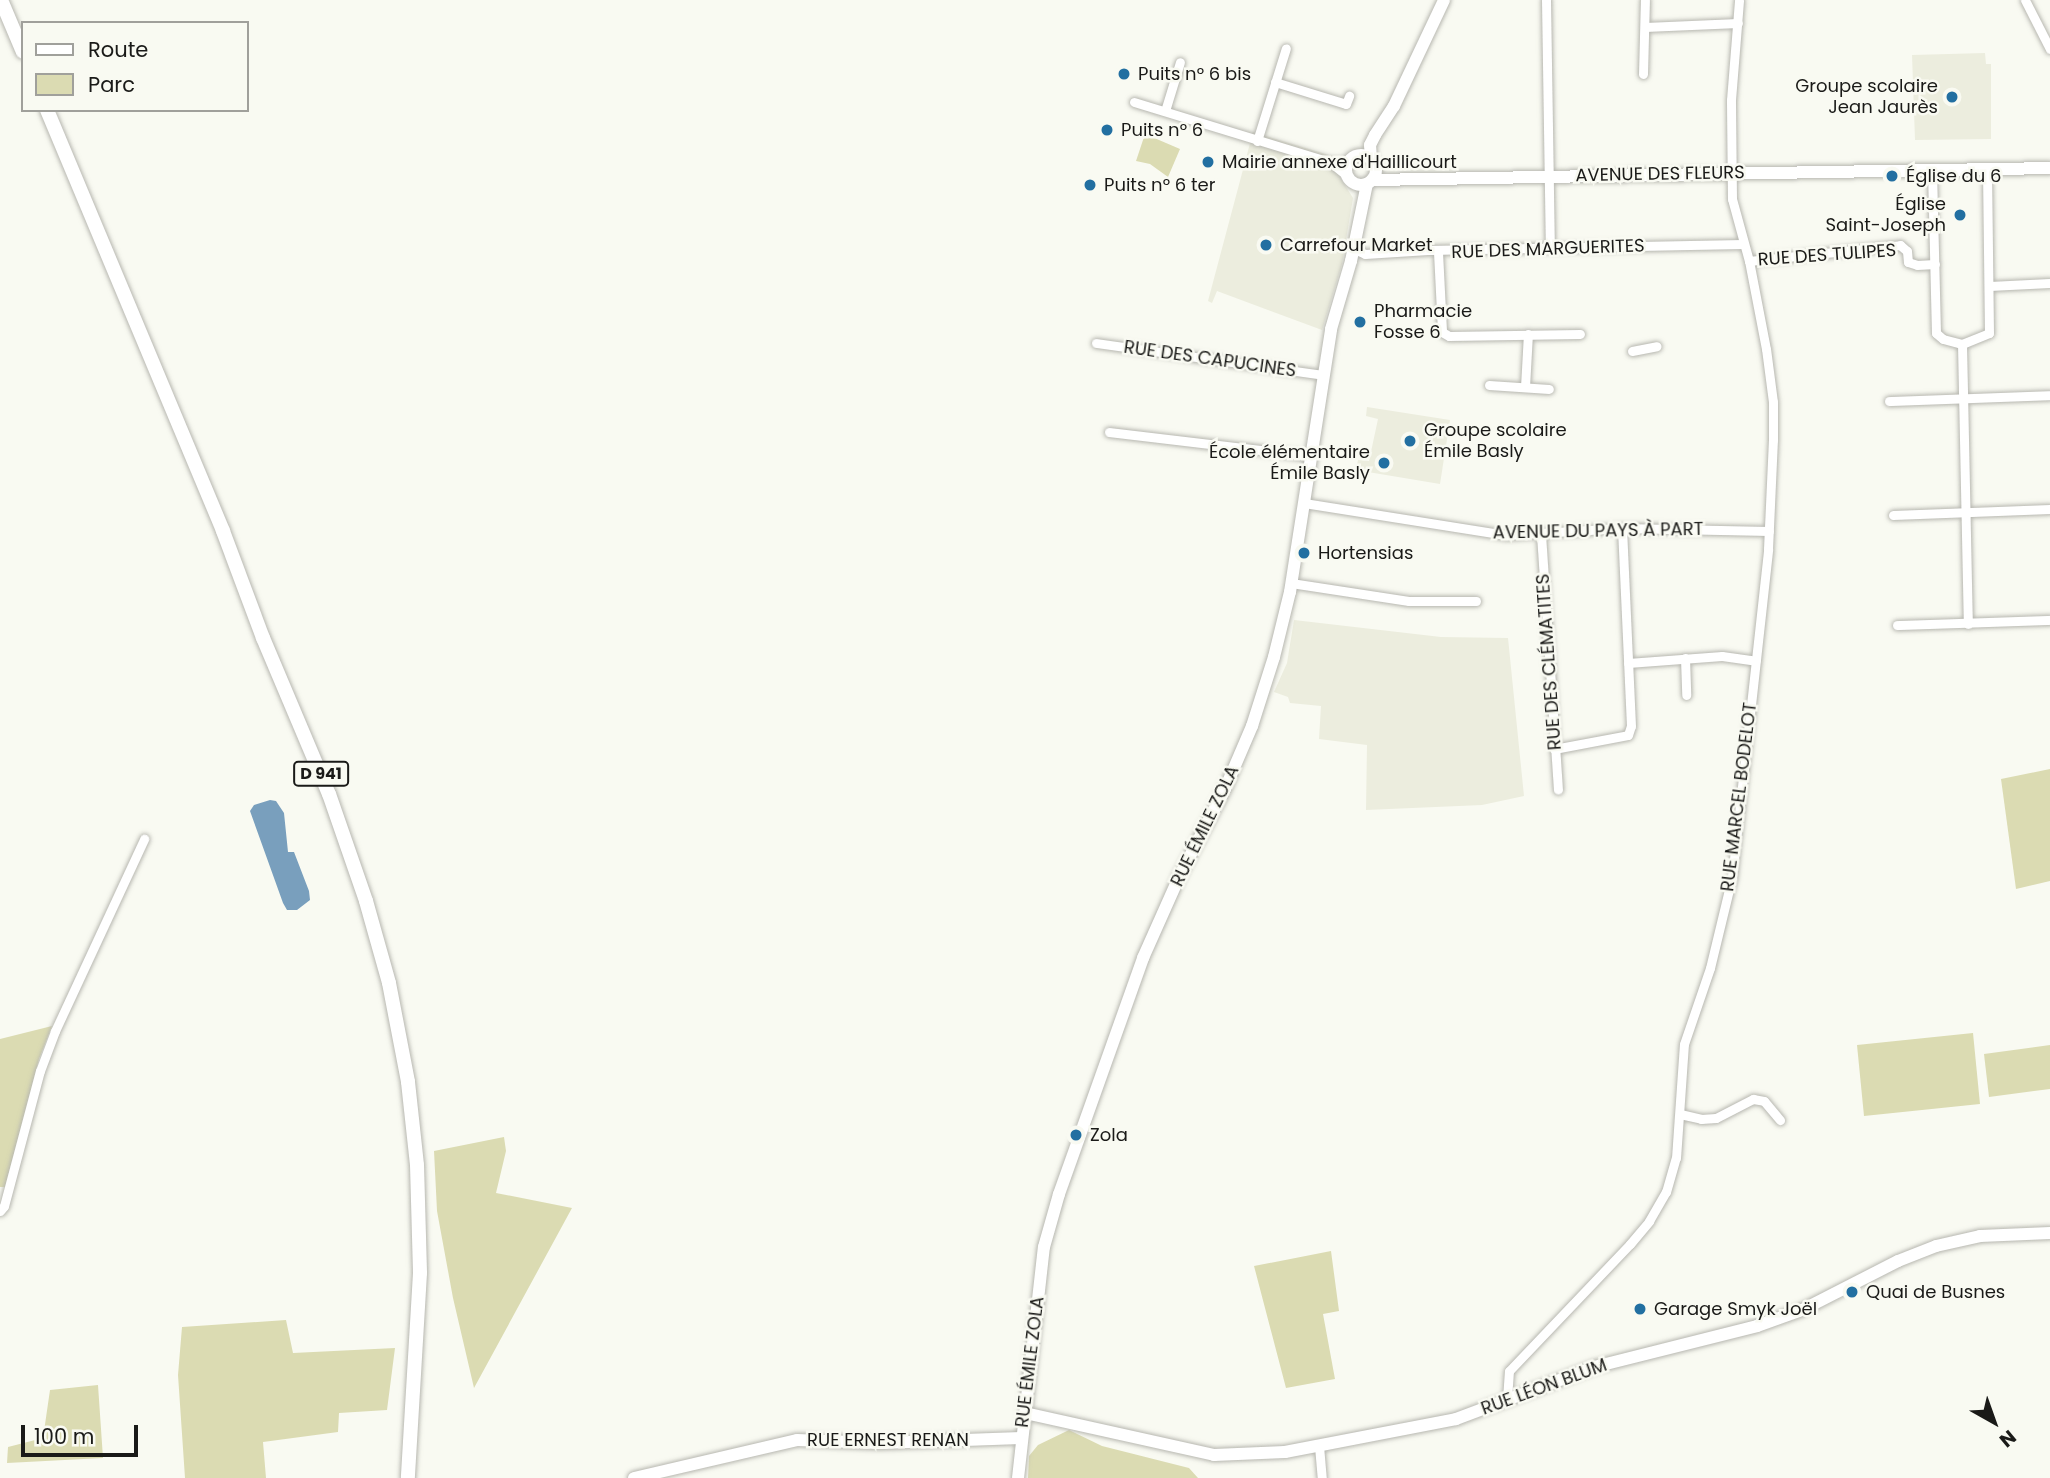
<!DOCTYPE html>
<html>
<head>
<meta charset="utf-8">
<style>
	body { margin:0 }
	#map { position:relative; width:2050px; height:1478px; overflow:hidden; background:#f9faf2; font-family:Poppins,sans-serif }
	div>[style] { position:absolute }
	.built>* { inset:0; background:#ecedde }
	.green>* { inset:0; background:#dbdbb2 }
	.water>* { inset:0; background:#799fbd }
	.roads { filter:drop-shadow(0 0 2px #b7b7b0) drop-shadow(0 0 2px #b7b7b0) }
	.street>* { height:9px; margin:-4.5px; padding:0 4.5px; transform-origin:4.5px; border-radius:4.5px; background:#fff }
	.secondary>* { height:12px; margin:-6px; padding:0 6px; transform-origin:6px; border-radius:6px; background:#fff }
	.secondary>.ring { margin:-6px; padding:0; box-sizing:content-box; background:none; border:12px solid #fff; border-radius:50% }
	.primary>* { height:14px; margin:-7px; padding:0 7px; transform-origin:7px; border-radius:7px; background:#fff }
	.dots>* { width:19px; height:19px; translate:-50% -50%; box-sizing:border-box; border:4px solid #f9faf2; border-radius:50% }
	span { translate:-50% -50%; white-space:nowrap; text-align:center; line-height:1.15; -webkit-text-stroke:5px #f9faf2; paint-order:stroke }
	.shield-label span { padding:2px 5px; background:#f9faf2; border:2px solid; border-radius:5px; -webkit-text-stroke-width:0 }
	.shield-label { font-size:16px; color:#1a1a18; font-weight:700 }
	.poi-label { font-size:18px; color:#1a1a18 }
	.left { translate:0 -50%; text-align:left }
	.right { translate:-100% -50%; text-align:right }
	.street-label { font-size:18px; color:#1a1a18 }
	.legend { position:absolute; left:21px; top:21px; width:228px; height:91px; box-sizing:border-box; background:#f9faf2; border:2px solid #a0a09b; margin:0; padding:9px 12px; list-style:none; font-size:21px; color:#1a1a18 }
	.legend li { display:flex; align-items:center; gap:14px; height:35px }
	.legend b { width:35px; border:2px solid #a0a09b }
	.north { position:absolute; left:1959px; top:1387px; width:70px; height:70px; -webkit-text-stroke:5px #f9faf2; paint-order:stroke; rotate:140deg; font-size:19px; font-weight:700; line-height:28px; text-align:center; color:#1a1a18 }
	.north::after { content:''; display:block; margin:auto; width:24px; height:32px; background:#1a1a18; clip-path:polygon(50% 0,100% 100%,50% 72%,0 100%) }
	.scale { position:absolute; left:21px; top:1425px; width:117px; height:32px; box-sizing:border-box; border:4px solid #1a1a18; border-top:0; padding-left:9px; font-size:21px; line-height:24px; white-space:nowrap; color:#1a1a18; -webkit-text-stroke:5px #f9faf2; paint-order:stroke }
</style>
</head>
<body>
<div id="map">
	<div class="built">
		<i style="clip-path:polygon(1985px 53px,1986px 64px,1991px 64px,1991px 139px,1915px 140px,1912px 55px)"></i>
		<i style="clip-path:polygon(1253px 132px,1339px 158px,1338px 174px,1353px 198px,1342px 264px,1322px 330px,1217px 291px,1212px 303px,1208px 301px)"></i>
		<i style="clip-path:polygon(1367px 407px,1450px 420px,1440px 484px,1356px 470px,1358px 460px,1369px 461px,1378px 419px,1366px 416px)"></i>
		<i style="clip-path:polygon(1294px 620px,1441px 637px,1508px 638px,1524px 796px,1482px 805px,1366px 810px,1367px 745px,1319px 739px,1321px 706px,1290px 703px,1288px 697px,1274px 692px,1287px 663px)"></i>
	</div>
	<div class="green">
		<i style="clip-path:polygon(1145px 134px,1180px 149px,1168px 177px,1150px 164px,1136px 161px)"></i>
		<i style="clip-path:polygon(2050px 769px,2050px 881px,2016px 889px,2001px 779px)"></i>
		<i style="clip-path:polygon(52px 1026px,39px 1059px,5px 1187px,0 1187px,0 1039px)"></i>
		<i style="clip-path:polygon(1973px 1033px,1980px 1104px,1864px 1116px,1857px 1045px)"></i>
		<i style="clip-path:polygon(2050px 1045px,2050px 1089px,1989px 1097px,1984px 1054px)"></i>
		<i style="clip-path:polygon(504px 1137px,506px 1151px,496px 1193px,572px 1208px,474px 1388px,453px 1298px,437px 1211px,434px 1151px)"></i>
		<i style="clip-path:polygon(1331px 1251px,1339px 1311px,1323px 1314px,1335px 1379px,1286px 1388px,1254px 1266px)"></i>
		<i style="clip-path:polygon(286px 1320px,293px 1353px,395px 1348px,387px 1410px,339px 1413px,338px 1432px,263px 1442px,266px 1478px,185px 1478px,178px 1375px,182px 1327px)"></i>
		<i style="clip-path:polygon(98px 1385px,103px 1458px,7px 1463px,8px 1447px,43px 1438px,50px 1390px)"></i>
		<i style="clip-path:polygon(1069px 1430px,1102px 1446px,1189px 1468px,1198px 1478px,1028px 1478px,1029px 1456px,1038px 1445px)"></i>
	</div>
	<div class="water">
		<i style="clip-path:polygon(270px 800px,276px 801px,284px 813px,288px 852px,294px 852px,309px 891px,310px 900px,297px 910px,287px 910px,283px 903px,250px 811px,254px 805px)"></i>
	</div>
	<div class="roads">
		<div class="street">
			<i style="left:1546px;top:0;width:248px;rotate:89.1deg"></i>
			<i style="left:2025px;top:0;width:55px;rotate:63deg"></i>
			<i style="left:1645px;top:27px;width:93px;rotate:-2.5deg"></i>
			<i style="left:1643px;top:74px;width:74px;rotate:-88.5deg"></i>
			<i style="left:1275px;top:82px;width:74px;rotate:17.2deg"></i>
			<i style="left:1346px;top:104px;width:9px;rotate:-69deg"></i>
			<i style="left:1134px;top:102px;width:205px;rotate:17deg"></i>
			<i style="left:1330px;top:162px;width:18px"></i>
			<i style="left:1165px;top:111px;width:51px;rotate:-73deg"></i>
			<i style="left:1257px;top:141px;width:97px;rotate:-72.7deg"></i>
			<i style="left:1330px;top:162px;width:22px;rotate:39deg"></i>
			<i style="left:1932px;top:170px;width:163px;rotate:88.6deg"></i>
			<i style="left:1936px;top:333px;width:9px;rotate:41deg"></i>
			<i style="left:1943px;top:339px;width:20px;rotate:15deg"></i>
			<i style="left:1962px;top:344px;width:29px;rotate:-22deg"></i>
			<i style="left:1989px;top:333px;width:163px;rotate:-90.7deg"></i>
			<i style="left:1354px;top:249px;width:12px;rotate:24deg"></i>
			<i style="left:1365px;top:254px;width:63px;rotate:-3.6deg"></i>
			<i style="left:1428px;top:250px;width:315px;rotate:-1.1deg"></i>
			<i style="left:1438px;top:252px;width:80px;rotate:87.1deg"></i>
			<i style="left:1442px;top:332px;width:8px;rotate:30deg"></i>
			<i style="left:1449px;top:336px;width:131px;rotate:-0.9deg"></i>
			<i style="left:1749px;top:261px;width:152px;rotate:-6deg"></i>
			<i style="left:1900px;top:245px;width:9px;rotate:41deg"></i>
			<i style="left:1907px;top:251px;width:11px;rotate:85deg"></i>
			<i style="left:1908px;top:262px;width:9px;rotate:18deg"></i>
			<i style="left:1917px;top:265px;width:18px;rotate:-3deg"></i>
			<i style="left:1989px;top:286px;width:61px;rotate:-2.8deg"></i>
			<i style="left:1096px;top:343px;width:230px;rotate:8deg"></i>
			<i style="left:1962px;top:344px;width:280px;rotate:88.8deg"></i>
			<i style="left:1632px;top:351px;width:25px;rotate:-11deg"></i>
			<i style="left:1489px;top:385px;width:60px;rotate:3.8deg"></i>
			<i style="left:1525px;top:387px;width:53px;rotate:-86.8deg"></i>
			<i style="left:1889px;top:401px;width:161px;rotate:-2.1deg"></i>
			<i style="left:1109px;top:432px;width:203px;rotate:6.8deg"></i>
			<i style="left:1304px;top:503px;width:206px;rotate:9deg"></i>
			<i style="left:1507px;top:535px;width:115px;rotate:-3.5deg"></i>
			<i style="left:1622px;top:528px;width:147px;rotate:1.2deg"></i>
			<i style="left:1893px;top:515px;width:157px;rotate:-2.2deg"></i>
			<i style="left:1541px;top:534px;width:256px;rotate:86.2deg"></i>
			<i style="left:1291px;top:583px;width:119px;rotate:8.7deg"></i>
			<i style="left:1409px;top:601px;width:67px"></i>
			<i style="left:1897px;top:625px;width:153px;rotate:-1.9deg"></i>
			<i style="left:1685px;top:658px;width:37px;rotate:88deg"></i>
			<i style="left:1628px;top:663px;width:94px;rotate:-4.3deg"></i>
			<i style="left:1722px;top:656px;width:34px;rotate:8deg"></i>
			<i style="left:1554px;top:749px;width:75px;rotate:-10.7deg"></i>
			<i style="left:1628px;top:735px;width:9px;rotate:-72deg"></i>
			<i style="left:1631px;top:726px;width:198px;rotate:-92.6deg"></i>
			<i style="left:1680px;top:1114px;width:22px;rotate:13deg"></i>
			<i style="left:1701px;top:1119px;width:15px;rotate:-4deg"></i>
			<i style="left:1716px;top:1118px;width:42px;rotate:-27.2deg"></i>
			<i style="left:1753px;top:1099px;width:11px;rotate:10deg"></i>
			<i style="left:1764px;top:1101px;width:25px;rotate:50deg"></i>
			<i style="left:0;top:1211px;width:6px;rotate:-51deg"></i>
			<i style="left:4px;top:1206px;width:140px;rotate:-75.1deg"></i>
			<i style="left:40px;top:1071px;width:43px;rotate:-69.4deg"></i>
			<i style="left:55px;top:1031px;width:212px;rotate:-65.1deg"></i>
			<i style="left:1507px;top:1399px;width:28px;rotate:-86deg"></i>
			<i style="left:1509px;top:1371px;width:175px;rotate:-46.4deg"></i>
			<i style="left:1630px;top:1244px;width:30px;rotate:-50deg"></i>
			<i style="left:1649px;top:1221px;width:34px;rotate:-60deg"></i>
			<i style="left:1666px;top:1192px;width:35px;rotate:-74deg"></i>
			<i style="left:1676px;top:1158px;width:114px;rotate:-86deg"></i>
			<i style="left:1684px;top:1044px;width:80px;rotate:-71.1deg"></i>
			<i style="left:1710px;top:968px;width:94px;rotate:-76.4deg"></i>
			<i style="left:1732px;top:877px;width:330px;rotate:-83.7deg"></i>
			<i style="left:1768px;top:549px;width:109px;rotate:-87.4deg"></i>
			<i style="left:1773px;top:440px;width:38px;rotate:-90deg"></i>
			<i style="left:1773px;top:402px;width:53px;rotate:-97.5deg"></i>
			<i style="left:1766px;top:349px;width:90px;rotate:-100.9deg"></i>
			<i style="left:1749px;top:261px;width:64px;rotate:-105.3deg"></i>
			<i style="left:1732px;top:199px;width:99px;rotate:-90.6deg"></i>
			<i style="left:1731px;top:100px;width:100px;rotate:-85.4deg"></i>
			<i style="left:1319px;top:1446px;width:32px;rotate:85deg"></i>
		</div>
		<div class="secondary">
			<i class="ring" style="left:1346px;top:155px;width:18px;height:18px"></i>
			<i style="left:1371px;top:159px;width:14px;rotate:-94deg"></i>
			<i style="left:1370px;top:145px;width:11px;rotate:-63deg"></i>
			<i style="left:1375px;top:135px;width:35px;rotate:-57deg"></i>
			<i style="left:1394px;top:106px;width:117px;rotate:-64.7deg"></i>
			<i style="left:1372px;top:180px;width:678px;rotate:-1.01deg"></i>
			<i style="left:1025px;top:1413px;width:194px;rotate:12.5deg"></i>
			<i style="left:1214px;top:1455px;width:71px;rotate:-2.4deg"></i>
			<i style="left:1285px;top:1452px;width:174px;rotate:-10.9deg"></i>
			<i style="left:1456px;top:1419px;width:147px;rotate:-20.6deg"></i>
			<i style="left:1594px;top:1367px;width:168px;rotate:-14.1deg"></i>
			<i style="left:1757px;top:1326px;width:48px;rotate:-19.6deg"></i>
			<i style="left:1802px;top:1310px;width:108px;rotate:-27deg"></i>
			<i style="left:1898px;top:1261px;width:41px;rotate:-21.5deg"></i>
			<i style="left:1936px;top:1246px;width:45px;rotate:-12.8deg"></i>
			<i style="left:1980px;top:1236px;width:70px;rotate:-2.5deg"></i>
			<i style="left:634px;top:1478px;width:167px;rotate:-13.1deg"></i>
			<i style="left:797px;top:1440px;width:83px;rotate:2.1deg"></i>
			<i style="left:880px;top:1443px;width:141px;rotate:-2deg"></i>
			<i style="left:1018px;top:1478px;width:232px;rotate:-83.6deg"></i>
			<i style="left:1044px;top:1247px;width:55px;rotate:-74.2deg"></i>
			<i style="left:1059px;top:1194px;width:251px;rotate:-70.4deg"></i>
			<i style="left:1143px;top:958px;width:89px;rotate:-66deg"></i>
			<i style="left:1179px;top:877px;width:99px;rotate:-62.4deg"></i>
			<i style="left:1225px;top:789px;width:69px;rotate:-66.8deg"></i>
			<i style="left:1252px;top:726px;width:72px;rotate:-72.3deg"></i>
			<i style="left:1274px;top:657px;width:67px;rotate:-76.2deg"></i>
			<i style="left:1290px;top:592px;width:266px;rotate:-81.1deg"></i>
			<i style="left:1331px;top:329px;width:71px;rotate:-73.6deg"></i>
			<i style="left:1351px;top:261px;width:79px;rotate:-78.3deg"></i>
		</div>
		<div class="primary">
			<i style="left:1px;top:0;width:56px;rotate:67.1deg"></i>
			<i style="left:47px;top:110px;width:456px;rotate:67.3deg"></i>
			<i style="left:223px;top:531px;width:114px;rotate:69.5deg"></i>
			<i style="left:263px;top:638px;width:169px;rotate:67.1deg"></i>
			<i style="left:329px;top:794px;width:113px;rotate:70.9deg"></i>
			<i style="left:366px;top:901px;width:85px;rotate:74.3deg"></i>
			<i style="left:389px;top:983px;width:101px;rotate:79.1deg"></i>
			<i style="left:408px;top:1082px;width:83px;rotate:83.8deg"></i>
			<i style="left:417px;top:1165px;width:108px;rotate:88.4deg"></i>
			<i style="left:420px;top:1273px;width:205px;rotate:93.4deg"></i>
		</div>
	</div>
	<div class="dots">
		<i style="left:1124px;top:74px;background:#226fa1"></i>
		<i style="left:1952px;top:97px;background:#226fa1"></i>
		<i style="left:1107px;top:130px;background:#226fa1"></i>
		<i style="left:1208px;top:162px;background:#226fa1"></i>
		<i style="left:1892px;top:176px;background:#226fa1"></i>
		<i style="left:1090px;top:185px;background:#226fa1"></i>
		<i style="left:1960px;top:215px;background:#226fa1"></i>
		<i style="left:1266px;top:245px;background:#226fa1"></i>
		<i style="left:1360px;top:322px;background:#226fa1"></i>
		<i style="left:1410px;top:441px;background:#226fa1"></i>
		<i style="left:1384px;top:463px;background:#226fa1"></i>
		<i style="left:1304px;top:553px;background:#226fa1"></i>
		<i style="left:1076px;top:1135px;background:#226fa1"></i>
		<i style="left:1852px;top:1292px;background:#226fa1"></i>
		<i style="left:1640px;top:1309px;background:#226fa1"></i>
	</div>
	<div class="shield-label">
		<span style="left:321px;top:774px">D 941</span>
	</div>
	<div class="poi-label">
		<span class="left" style="left:1138px;top:74px">Puits n° 6 bis</span>
		<span class="right" style="left:1938px;top:97px">Groupe scolaire<br>Jean Jaurès</span>
		<span class="left" style="left:1121px;top:130px">Puits n° 6</span>
		<span class="left" style="left:1222px;top:162px">Mairie annexe d'Haillicourt</span>
		<span class="left" style="left:1906px;top:176px">Église du 6</span>
		<span class="left" style="left:1104px;top:185px">Puits n° 6 ter</span>
		<span class="right" style="left:1946px;top:215px">Église<br>Saint-Joseph</span>
		<span class="left" style="left:1280px;top:245px">Carrefour Market</span>
		<span class="left" style="left:1374px;top:322px">Pharmacie<br>Fosse 6</span>
		<span class="left" style="left:1424px;top:441px">Groupe scolaire<br>Émile Basly</span>
		<span class="right" style="left:1370px;top:463px">École élémentaire<br>Émile Basly</span>
		<span class="left" style="left:1318px;top:553px">Hortensias</span>
		<span class="left" style="left:1090px;top:1135px">Zola</span>
		<span class="left" style="left:1866px;top:1292px">Quai de Busnes</span>
		<span class="left" style="left:1654px;top:1309px">Garage Smyk Joël</span>
	</div>
	<div class="street-label">
		<span style="left:1660px;top:174px;rotate:-1deg">AVENUE DES FLEURS</span>
		<span style="left:1548px;top:249px;rotate:-2deg">RUE DES MARGUERITES</span>
		<span style="left:1827px;top:255px;rotate:-4deg">RUE DES TULIPES</span>
		<span style="left:1210px;top:359px;rotate:8deg">RUE DES CAPUCINES</span>
		<span style="left:1598px;top:531px;rotate:-1deg">AVENUE DU PAYS À PART</span>
		<span style="left:1549px;top:662px;rotate:-94deg">RUE DES CLÉMATITES</span>
		<span style="left:1739px;top:797px;rotate:-83deg">RUE MARCEL BODELOT</span>
		<span style="left:1205px;top:826px;rotate:-64deg">RUE ÉMILE ZOLA</span>
		<span style="left:1030px;top:1362px;rotate:-83deg">RUE ÉMILE ZOLA</span>
		<span style="left:1544px;top:1387px;rotate:-20deg">RUE LÉON BLUM</span>
		<span style="left:888px;top:1440px">RUE ERNEST RENAN</span>
	</div>
	<ul class="legend">
	<li><b style="height:9px;background:#fff"></b>Route</li>
	<li><b style="height:19px;background:#dbdbb2"></b>Parc</li>
	</ul>
	<div class="north">N</div>
	<div class="scale">100 m</div>
</div>
</body>
</html>
